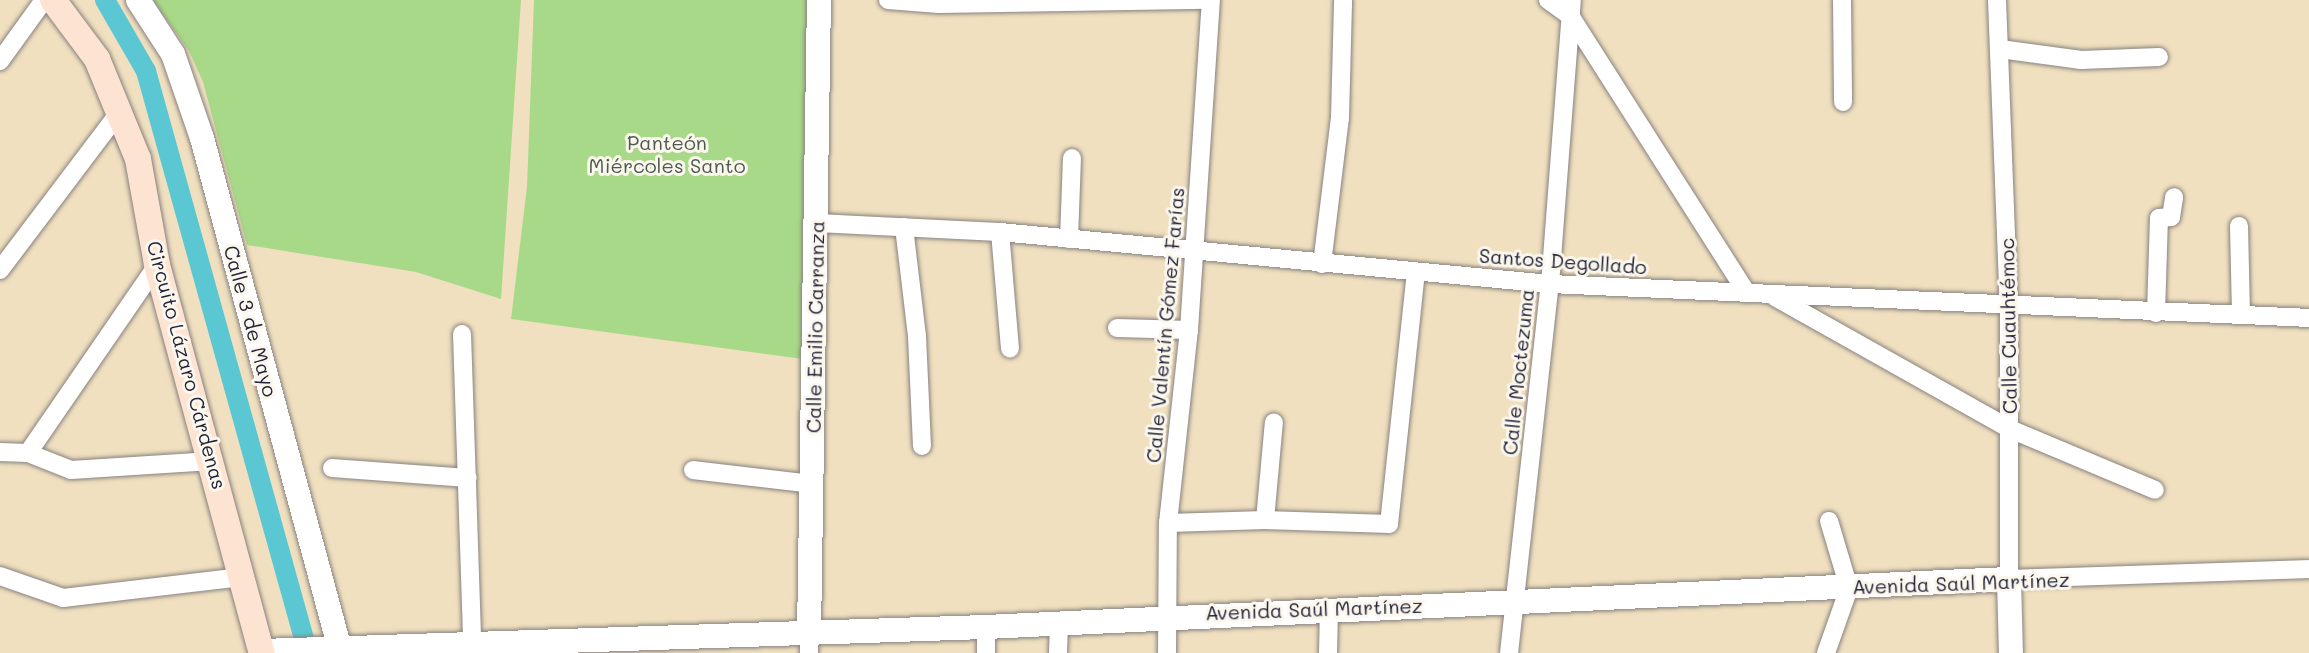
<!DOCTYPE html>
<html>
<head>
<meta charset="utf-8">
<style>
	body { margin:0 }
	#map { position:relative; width:2309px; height:653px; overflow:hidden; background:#f0e0c0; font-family:Mali,sans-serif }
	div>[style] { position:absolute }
	.green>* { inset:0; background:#a8d988 }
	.canal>* { height:20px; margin:-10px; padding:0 10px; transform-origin:10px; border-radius:10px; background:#5bc7d2 }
	.roads { filter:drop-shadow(0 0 2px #89817e) drop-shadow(0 0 2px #89817e) }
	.minor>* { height:18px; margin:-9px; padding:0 9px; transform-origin:9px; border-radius:9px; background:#fff }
	.tertiary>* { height:24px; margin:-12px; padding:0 12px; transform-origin:12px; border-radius:12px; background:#fff }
	.secondary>* { height:26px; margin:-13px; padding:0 13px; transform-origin:13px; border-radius:13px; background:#fde3d1 }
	span { translate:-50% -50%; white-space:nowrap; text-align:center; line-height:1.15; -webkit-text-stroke:6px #fbf7ec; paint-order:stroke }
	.park-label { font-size:20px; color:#4a5952 }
	.street-label { font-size:20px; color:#22223b }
</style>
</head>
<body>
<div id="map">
	<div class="green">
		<i style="clip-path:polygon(153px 0,521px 0,501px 299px,416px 272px,247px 245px,203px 82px,189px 51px)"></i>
		<i style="clip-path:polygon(534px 0,809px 0,803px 359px,511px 319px,527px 187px)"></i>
	</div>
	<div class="canal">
		<i style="left:105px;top:0;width:82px;rotate:60deg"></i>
		<i style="left:146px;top:71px;width:604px;rotate:74.45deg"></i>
	</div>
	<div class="roads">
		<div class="minor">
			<i style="left:888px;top:0;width:51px;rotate:4.5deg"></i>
			<i style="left:939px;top:4px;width:268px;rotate:-0.9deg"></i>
			<i style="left:1548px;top:0;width:29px;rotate:36deg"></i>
			<i style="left:1571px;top:17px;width:327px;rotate:57.5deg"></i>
			<i style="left:1842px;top:0;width:102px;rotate:89.4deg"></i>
			<i style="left:1997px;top:0;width:306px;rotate:87.8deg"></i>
			<i style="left:2009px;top:306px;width:273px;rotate:90deg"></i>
			<i style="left:2009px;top:579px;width:300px;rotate:-1.9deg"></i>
			<i style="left:2000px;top:49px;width:82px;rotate:7.7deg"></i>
			<i style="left:2081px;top:60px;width:78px;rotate:-2.2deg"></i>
			<i style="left:0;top:61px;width:75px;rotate:-54.2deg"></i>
			<i style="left:816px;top:223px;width:184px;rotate:2.8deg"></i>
			<i style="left:1000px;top:232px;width:552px;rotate:5.4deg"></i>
			<i style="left:1550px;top:284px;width:760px;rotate:2.56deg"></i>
			<i style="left:2239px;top:226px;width:89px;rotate:88.7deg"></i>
			<i style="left:904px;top:227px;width:110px;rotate:83.2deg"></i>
			<i style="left:917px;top:336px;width:110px;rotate:87.4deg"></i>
			<i style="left:1000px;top:232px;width:117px;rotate:85.1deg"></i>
			<i style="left:1069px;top:239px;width:81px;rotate:-87.9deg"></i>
			<i style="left:1322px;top:264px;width:147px;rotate:-83deg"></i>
			<i style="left:1340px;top:118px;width:118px;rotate:-88.5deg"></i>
			<i style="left:0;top:270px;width:201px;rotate:-52.9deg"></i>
			<i style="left:1775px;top:297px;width:270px;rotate:29.3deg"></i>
			<i style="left:2010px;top:429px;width:157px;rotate:22.8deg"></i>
			<i style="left:2156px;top:313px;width:95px;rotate:-88.2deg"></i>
			<i style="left:2159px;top:218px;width:12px;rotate:-5deg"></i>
			<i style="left:2171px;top:217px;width:20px;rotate:-81deg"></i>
			<i style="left:1117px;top:328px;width:72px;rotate:1.6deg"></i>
			<i style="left:462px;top:334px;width:309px;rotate:88.1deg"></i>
			<i style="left:0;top:452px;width:28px;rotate:2deg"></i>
			<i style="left:28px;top:453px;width:46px;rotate:21.6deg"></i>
			<i style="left:71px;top:470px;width:141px;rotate:-3.7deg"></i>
			<i style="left:28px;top:453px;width:228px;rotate:-55.5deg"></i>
			<i style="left:332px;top:468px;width:136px;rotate:4.2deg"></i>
			<i style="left:693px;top:470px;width:121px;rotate:6.7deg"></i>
			<i style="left:1265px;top:520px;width:98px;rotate:-84.8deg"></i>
			<i style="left:1168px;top:523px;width:97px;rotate:-1.8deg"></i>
			<i style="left:1265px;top:520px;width:124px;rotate:1.8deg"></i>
			<i style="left:1389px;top:524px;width:253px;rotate:-83.9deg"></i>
			<i style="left:0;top:576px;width:67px;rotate:19.2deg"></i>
			<i style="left:63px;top:598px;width:180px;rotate:-6.7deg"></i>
			<i style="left:809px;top:634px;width:19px;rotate:90deg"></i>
			<i style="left:986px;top:653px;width:26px;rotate:-90deg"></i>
			<i style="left:1058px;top:653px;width:32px;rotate:-88deg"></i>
			<i style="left:1167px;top:653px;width:130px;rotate:-89.6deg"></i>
			<i style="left:1168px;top:523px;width:194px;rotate:-83.8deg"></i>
			<i style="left:1189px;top:330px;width:331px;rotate:-86.2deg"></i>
			<i style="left:1328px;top:653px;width:44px;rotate:-88.7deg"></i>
			<i style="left:1509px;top:653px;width:371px;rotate:-83.7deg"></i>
			<i style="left:1550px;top:284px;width:285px;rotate:-85.6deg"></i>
			<i style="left:1826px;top:653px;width:69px;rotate:-70.5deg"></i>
			<i style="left:1849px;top:588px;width:70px;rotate:-106.6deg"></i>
		</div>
		<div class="tertiary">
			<i style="left:138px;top:0;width:64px;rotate:57.1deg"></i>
			<i style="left:173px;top:54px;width:89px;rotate:71deg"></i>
			<i style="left:202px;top:138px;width:533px;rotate:74.9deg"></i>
			<i style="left:809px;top:634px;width:634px;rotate:-89.1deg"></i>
			<i style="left:262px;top:651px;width:724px;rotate:-1.9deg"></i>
			<i style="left:986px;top:627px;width:1024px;rotate:-2.69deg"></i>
			<i style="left:2009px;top:579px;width:74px;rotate:88.5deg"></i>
		</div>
		<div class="secondary">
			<i style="left:53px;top:0;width:74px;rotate:53.3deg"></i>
			<i style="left:97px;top:59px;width:108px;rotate:67.7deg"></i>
			<i style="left:138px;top:159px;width:108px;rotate:79.8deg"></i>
			<i style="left:157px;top:265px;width:402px;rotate:74.9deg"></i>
		</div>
	</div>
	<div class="park-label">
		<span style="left:667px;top:154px">Panteón<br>Miércoles Santo</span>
	</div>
	<div class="street-label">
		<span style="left:1563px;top:261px;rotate:4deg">Santos Degollado</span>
		<span style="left:251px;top:321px;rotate:75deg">Calle 3 de Mayo</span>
		<span style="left:1165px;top:325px;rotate:-85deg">Calle Valentín Gómez Farías</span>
		<span style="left:2008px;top:326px;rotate:-91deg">Calle Cuauhtémoc</span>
		<span style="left:815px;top:327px;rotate:-89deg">Calle Emilio Carranza</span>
		<span style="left:187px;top:365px;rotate:75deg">Circuito Lázaro Cárdenas</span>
		<span style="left:1518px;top:372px;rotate:-84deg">Calle Moctezuma</span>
		<span style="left:1961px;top:583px;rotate:-2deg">Avenida Saúl Martínez</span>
		<span style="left:1314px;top:609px;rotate:-2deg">Avenida Saúl Martínez</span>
	</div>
</div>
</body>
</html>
